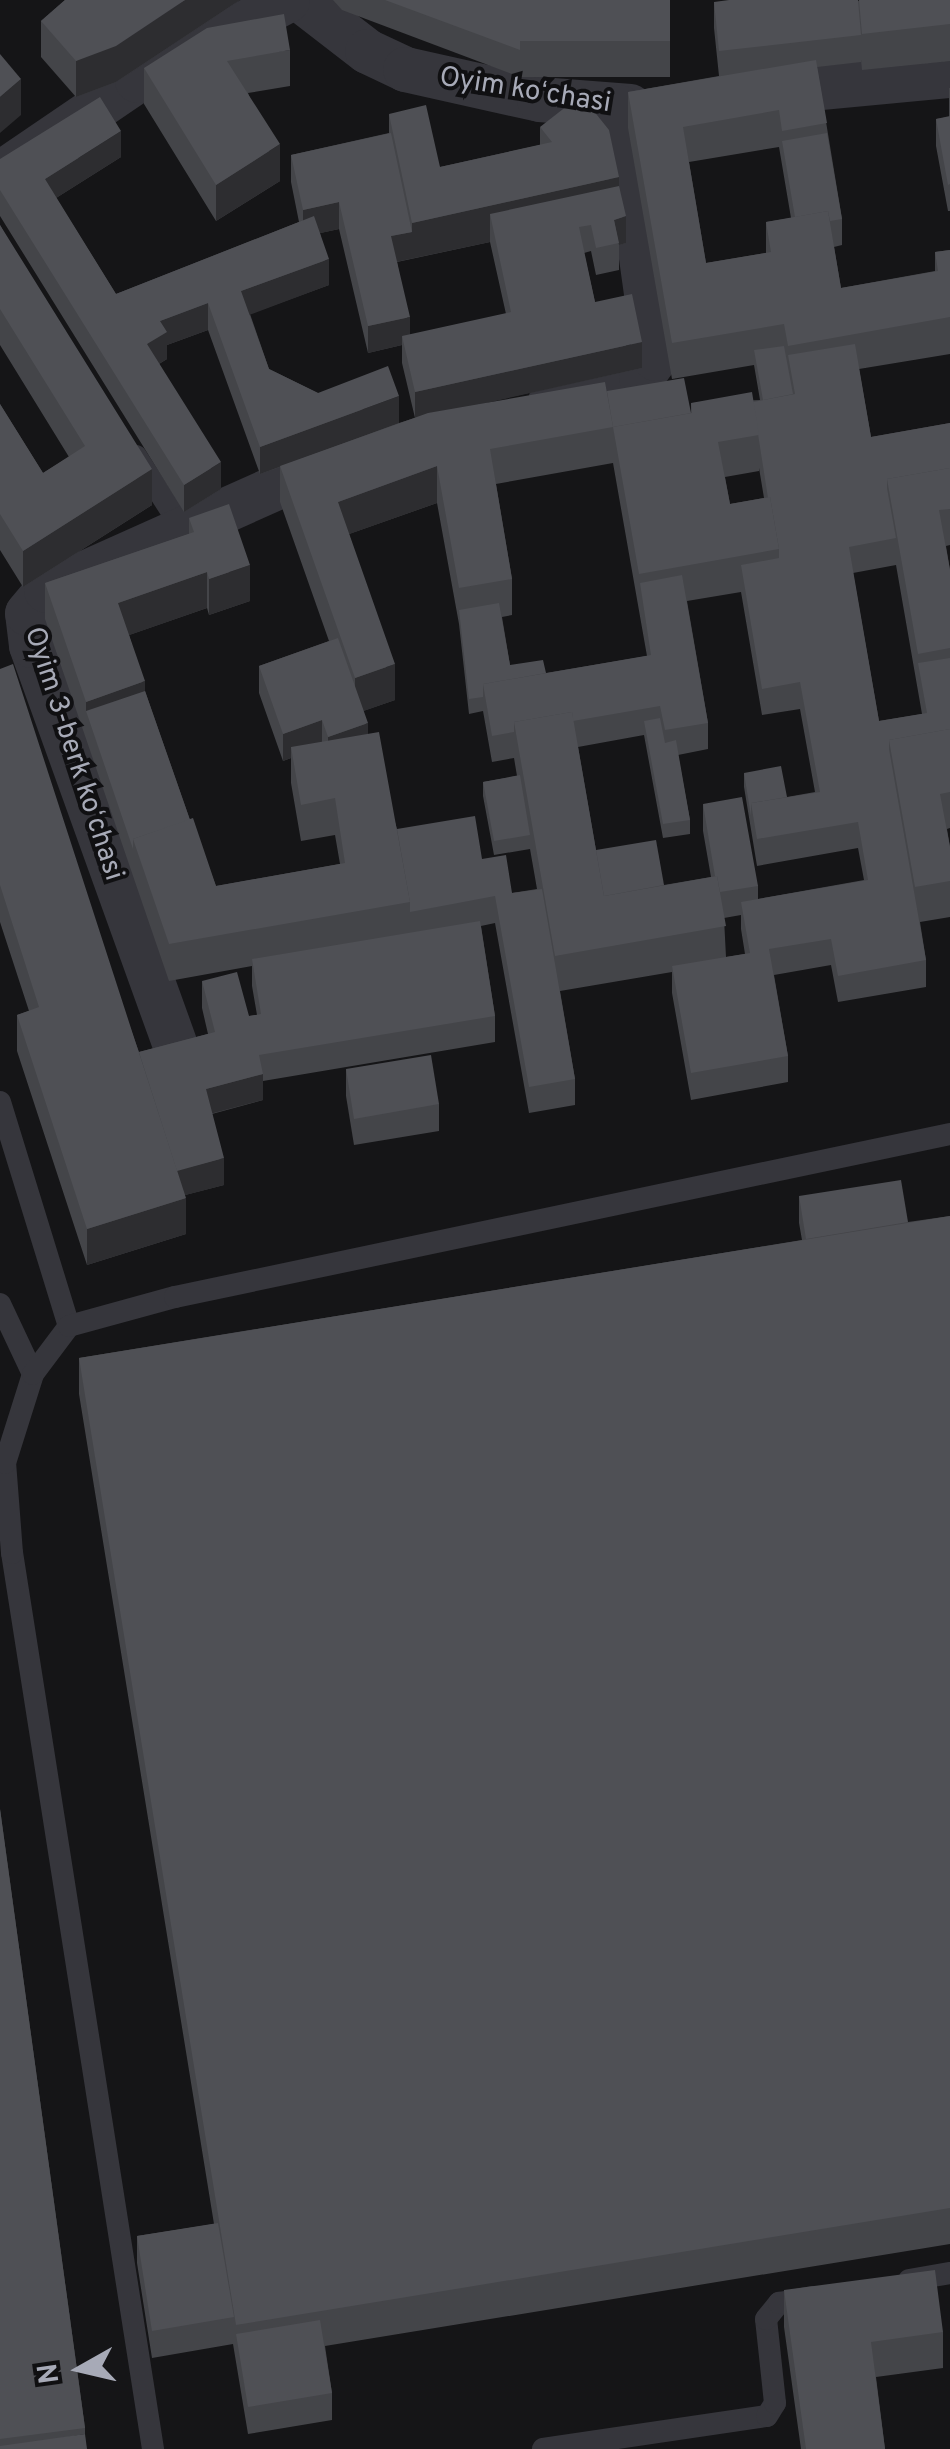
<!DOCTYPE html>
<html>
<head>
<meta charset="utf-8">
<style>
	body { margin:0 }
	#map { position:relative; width:950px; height:2449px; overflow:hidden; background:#151517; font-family:Overpass,sans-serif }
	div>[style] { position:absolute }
	.lane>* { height:22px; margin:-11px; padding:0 11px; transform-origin:11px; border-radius:11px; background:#36363c }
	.street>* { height:45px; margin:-22.5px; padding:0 22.5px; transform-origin:22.5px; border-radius:22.5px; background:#36363c }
	.wall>* { inset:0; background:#444549 }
	.shaded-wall>* { inset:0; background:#2d2d30 }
	.building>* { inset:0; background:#4f5055 }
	span { translate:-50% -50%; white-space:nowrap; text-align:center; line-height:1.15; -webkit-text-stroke:8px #101012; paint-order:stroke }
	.street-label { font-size:28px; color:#a7aab7 }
	.north { position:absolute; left:30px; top:2319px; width:100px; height:100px; -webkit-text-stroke:8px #101012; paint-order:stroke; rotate:262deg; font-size:28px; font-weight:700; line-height:40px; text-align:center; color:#a7aab7 }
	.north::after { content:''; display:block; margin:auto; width:35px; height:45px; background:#a7aab7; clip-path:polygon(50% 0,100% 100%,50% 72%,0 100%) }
</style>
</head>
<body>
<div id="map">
	<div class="lane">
		<i style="left:136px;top:456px;width:83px;rotate:57.3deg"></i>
		<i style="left:0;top:1102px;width:234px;rotate:72.9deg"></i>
		<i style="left:0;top:1304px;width:77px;rotate:64.8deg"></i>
		<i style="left:909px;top:2280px;width:42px;rotate:-9.7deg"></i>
		<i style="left:153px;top:2449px;width:907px;rotate:-98.94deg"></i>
		<i style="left:12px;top:1553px;width:90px;rotate:-94.4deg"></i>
		<i style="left:5px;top:1463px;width:93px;rotate:-72.5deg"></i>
		<i style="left:33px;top:1374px;width:60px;rotate:-53.1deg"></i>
		<i style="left:69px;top:1326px;width:110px;rotate:-15.3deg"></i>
		<i style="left:175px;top:1297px;width:792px;rotate:-11.88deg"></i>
		<i style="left:543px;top:2449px;width:226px;rotate:-8.4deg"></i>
		<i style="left:767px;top:2416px;width:15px;rotate:-58deg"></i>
		<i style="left:775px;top:2403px;width:84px;rotate:-96.1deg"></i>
		<i style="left:766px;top:2319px;width:21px;rotate:-51deg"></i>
		<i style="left:779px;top:2303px;width:35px;rotate:-10deg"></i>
	</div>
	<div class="street">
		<i style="left:301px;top:0;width:83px;rotate:37.7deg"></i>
		<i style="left:367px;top:51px;width:42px;rotate:25.3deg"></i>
		<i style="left:405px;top:69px;width:137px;rotate:12.6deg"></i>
		<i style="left:539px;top:99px;width:91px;rotate:4.4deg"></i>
		<i style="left:758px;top:93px;width:193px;rotate:-5.4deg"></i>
		<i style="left:0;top:173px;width:166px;rotate:-34.2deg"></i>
		<i style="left:137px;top:80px;width:170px;rotate:-28.1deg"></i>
		<i style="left:550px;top:401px;width:94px;rotate:-14.8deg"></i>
		<i style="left:641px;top:377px;width:24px;rotate:-54deg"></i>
		<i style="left:655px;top:358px;width:253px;rotate:-97.9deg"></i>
		<i style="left:176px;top:1048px;width:428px;rotate:-109.8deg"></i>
		<i style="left:31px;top:645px;width:32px;rotate:-97deg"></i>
		<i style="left:27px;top:613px;width:30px;rotate:-50deg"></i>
		<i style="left:46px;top:590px;width:321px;rotate:-24.1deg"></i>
	</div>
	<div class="wall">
		<i style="clip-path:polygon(65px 0,240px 0,116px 82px,76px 97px,41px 57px,41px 21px)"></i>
		<i style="clip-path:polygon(333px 0,670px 0,670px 77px,520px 77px,342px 10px)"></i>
		<i style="clip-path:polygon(evenodd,950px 0,950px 61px,862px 70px,861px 60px,861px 62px,817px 67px,842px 219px,842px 245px,834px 247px,841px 288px,935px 271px,935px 252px,950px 250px,950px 354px,859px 369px,871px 437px,950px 423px,950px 545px,946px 546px,950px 570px,950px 828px,947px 829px,950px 847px,950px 917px,920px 922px,926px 960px,926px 987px,838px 1002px,831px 965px,774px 975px,788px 1056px,788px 1082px,691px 1100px,672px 993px,672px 972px,560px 991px,575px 1079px,575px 1105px,529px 1113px,495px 923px,481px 926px,495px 1016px,495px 1042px,263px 1081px,263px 1100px,212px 1114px,224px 1185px,185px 1195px,186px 1234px,87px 1265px,17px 1051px,17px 1015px,29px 1011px,0 922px,0 669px,139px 1052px,208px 1034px,202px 1008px,202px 981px,249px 1016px,257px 1015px,252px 986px,252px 966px,169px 981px,45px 619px,45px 583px,189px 534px,189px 518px,250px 601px,209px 615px,207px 608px,129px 635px,145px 691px,190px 820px,216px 886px,340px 864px,335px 835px,301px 841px,291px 783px,291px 758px,283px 761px,259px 693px,259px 666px,329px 641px,280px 502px,280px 467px,260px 474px,208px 330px,167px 345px,167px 359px,159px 364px,221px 489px,184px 512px,0 216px,0 159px,121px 157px,56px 198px,116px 294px,299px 222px,291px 182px,291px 155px,389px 133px,389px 114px,440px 167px,540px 145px,540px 127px,619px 186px,626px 243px,619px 245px,619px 270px,596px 275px,591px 251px,584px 253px,595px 302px,642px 368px,479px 404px,607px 391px,691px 413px,691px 403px,760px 400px,754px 365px,672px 379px,628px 128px,628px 92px,719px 76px,714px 28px,714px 2px,950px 0,779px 147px,791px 218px,766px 222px,766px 253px,706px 263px,689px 162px,779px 147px,950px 0,339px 229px,368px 353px,402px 345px,402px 363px,415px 418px,399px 423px,318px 393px,269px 369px,250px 314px,329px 285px,320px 233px,339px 229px,950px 0,490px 242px,506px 314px,410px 335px,397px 262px,490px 242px,950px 0,613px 463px,647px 656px,546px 673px,510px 665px,502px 617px,512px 615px,512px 579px,496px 484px,613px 463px,950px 0,759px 468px,764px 498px,730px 504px,725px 477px,759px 471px,759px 468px,950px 0,437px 503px,459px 624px,469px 714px,483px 711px,492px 762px,514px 758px,517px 776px,483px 782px,483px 796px,494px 855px,530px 849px,537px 889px,512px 893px,482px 859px,397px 829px,368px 734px,363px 711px,395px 700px,349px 534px,437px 503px,950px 0,896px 565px,922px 714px,879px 721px,853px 573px,896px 565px,950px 0,741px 592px,762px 715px,800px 709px,815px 792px,787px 797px,744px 773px,744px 787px,757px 866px,858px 848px,864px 880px,758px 899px,758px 886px,703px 804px,703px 831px,711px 877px,664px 885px,596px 850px,578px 747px,644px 735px,663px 838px,690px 834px,690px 820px,678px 755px,708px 749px,708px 723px,687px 601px,741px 592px,950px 0,741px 915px,741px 929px,745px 954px,726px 957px,724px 918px,741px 915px)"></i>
		<i style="clip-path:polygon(290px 50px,290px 86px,248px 93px,280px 181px,216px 221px,144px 104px,144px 68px)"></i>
		<i style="clip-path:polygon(949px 88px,950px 88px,950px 211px,948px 211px,936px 146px,936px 119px,949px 117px)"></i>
		<i style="clip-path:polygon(0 225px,152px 505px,23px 587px,0 550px,0 404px,43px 473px,69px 457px,0 345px)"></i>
		<i style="clip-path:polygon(346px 1069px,439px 1104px,439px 1131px,354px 1145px,346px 1096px)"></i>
		<i style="clip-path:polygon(799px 1196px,908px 1222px,950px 1216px,950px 2244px,325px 2346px,332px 2393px,332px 2420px,248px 2434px,233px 2344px,152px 2358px,137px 2263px,137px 2236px,214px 2224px,79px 1394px,79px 1358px,802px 1240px,799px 1223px)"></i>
		<i style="clip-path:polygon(0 1809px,85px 2428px,85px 2434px,0 2449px)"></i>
		<i style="clip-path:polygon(784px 2290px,943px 2332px,943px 2368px,876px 2377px,885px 2449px,801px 2449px,784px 2327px)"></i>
	</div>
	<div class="shaded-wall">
		<i style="clip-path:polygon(185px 0,240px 0,116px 82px,76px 97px,76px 61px)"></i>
		<i style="clip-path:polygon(21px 79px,21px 115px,0 133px,0 97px)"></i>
		<i style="clip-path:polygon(121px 131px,121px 157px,45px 205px,45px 179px)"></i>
		<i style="clip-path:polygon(280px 144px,280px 181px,216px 221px,216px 185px)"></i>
		<i style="clip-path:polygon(619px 177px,619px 213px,490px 214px,490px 242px,391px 263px,391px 236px,412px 232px,412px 223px)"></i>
		<i style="clip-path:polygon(339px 202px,339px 229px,303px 237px,303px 210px)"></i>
		<i style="clip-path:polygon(626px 216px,626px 243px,619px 245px,614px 220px)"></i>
		<i style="clip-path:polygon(329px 259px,329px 285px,241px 318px,241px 291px)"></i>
		<i style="clip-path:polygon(208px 303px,208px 330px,167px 345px,167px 359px,147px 371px,147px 344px,160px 321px)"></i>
		<i style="clip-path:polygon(410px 317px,410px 344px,402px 336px,402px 345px,368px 353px,368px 326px)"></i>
		<i style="clip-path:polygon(642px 342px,642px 368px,415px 419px,415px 392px)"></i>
		<i style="clip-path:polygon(399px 396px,399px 423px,260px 474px,260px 447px)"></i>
		<i style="clip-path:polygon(221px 462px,221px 489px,184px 512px,184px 485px)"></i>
		<i style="clip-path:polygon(437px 466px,437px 503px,338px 538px,338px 502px)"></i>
		<i style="clip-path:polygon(152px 469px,152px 505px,23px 587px,23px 551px)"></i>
		<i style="clip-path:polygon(250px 565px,250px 601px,209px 615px,209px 579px)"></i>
		<i style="clip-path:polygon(207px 572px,207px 608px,118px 639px,118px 603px)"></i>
		<i style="clip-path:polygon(395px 664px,395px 700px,355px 714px,355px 678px)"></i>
		<i style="clip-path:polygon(145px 681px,145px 717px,86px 711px,86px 702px)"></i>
		<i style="clip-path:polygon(322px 720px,322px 747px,291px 747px,291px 758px,283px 761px,283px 734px)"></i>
		<i style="clip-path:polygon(368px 723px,368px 750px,328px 764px,328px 737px)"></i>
		<i style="clip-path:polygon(263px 1074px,263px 1100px,206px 1115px,206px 1089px)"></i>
		<i style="clip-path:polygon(224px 1158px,224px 1185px,174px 1198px,174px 1171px)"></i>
		<i style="clip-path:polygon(186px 1198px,186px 1234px,87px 1265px,87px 1229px)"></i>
	</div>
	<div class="building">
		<i style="clip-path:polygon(65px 0,185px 0,116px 46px,76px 61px,41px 21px)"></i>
		<i style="clip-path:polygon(385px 0,520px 0,520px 50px)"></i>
		<i style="clip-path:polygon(520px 0,670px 0,670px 41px,520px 41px)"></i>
		<i style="clip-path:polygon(729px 0,858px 0,861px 35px,719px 51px,714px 2px)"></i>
		<i style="clip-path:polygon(859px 0,950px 0,950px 24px,862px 34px)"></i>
		<i style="clip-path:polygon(284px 14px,290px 50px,227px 61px,280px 144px,216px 185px,144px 68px,207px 28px)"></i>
		<i style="clip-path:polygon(0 54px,21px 79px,0 97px)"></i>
		<i style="clip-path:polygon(816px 60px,827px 123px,782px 131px,779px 110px,683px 127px,706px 263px,771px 252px,766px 222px,828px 211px,841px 288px,938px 271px,935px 252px,950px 250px,950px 317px,788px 346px,784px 324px,672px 343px,628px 92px)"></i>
		<i style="clip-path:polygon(581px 95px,609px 130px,619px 177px,412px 223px,389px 114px,426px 105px,440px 167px,552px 142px,540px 127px)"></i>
		<i style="clip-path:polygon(100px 97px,121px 131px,45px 179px,116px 294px,314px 216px,329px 259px,241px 291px,269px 369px,318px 393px,388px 366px,399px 396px,260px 447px,208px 303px,160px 321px,167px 332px,147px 344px,221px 462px,184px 485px,0 190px,0 159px)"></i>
		<i style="clip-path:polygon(950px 116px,950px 184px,948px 185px,936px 119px)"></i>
		<i style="clip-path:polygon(391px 133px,412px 232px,391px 236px,410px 317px,368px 326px,339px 202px,303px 210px,291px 155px)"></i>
		<i style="clip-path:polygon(827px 133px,842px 219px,830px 221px,828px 211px,795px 217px,782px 141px)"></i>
		<i style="clip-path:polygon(619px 186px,626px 216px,614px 220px,619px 243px,596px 248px,591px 225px,579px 227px,595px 302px,632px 294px,642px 342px,415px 392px,402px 336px,511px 312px,490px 214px)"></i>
		<i style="clip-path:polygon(0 225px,152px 469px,23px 551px,0 514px,0 404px,43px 473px,85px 446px,0 309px)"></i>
		<i style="clip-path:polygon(855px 344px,871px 437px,950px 423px,950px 468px,887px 479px,887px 488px,896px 538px,849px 547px,879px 721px,927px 713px,918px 663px,950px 658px,950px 729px,889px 740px,889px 749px,926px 960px,838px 976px,831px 939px,769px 949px,788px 1056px,691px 1073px,672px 966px,750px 953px,741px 902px,868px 880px,858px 822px,757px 839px,751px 803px,820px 792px,800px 682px,762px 689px,741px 565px,779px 558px,779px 549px,770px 497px,768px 498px,753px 402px,795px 394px,788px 355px)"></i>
		<i style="clip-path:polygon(784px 346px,793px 394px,763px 400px,754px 350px)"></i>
		<i style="clip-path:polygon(684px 378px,691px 413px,613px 427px,607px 391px)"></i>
		<i style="clip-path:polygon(605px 382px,613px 427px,692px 413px,691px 403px,752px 392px,759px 435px,718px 442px,730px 504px,770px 497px,779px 549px,639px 574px,613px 427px,490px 449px,512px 579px,459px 588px,437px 466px,338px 502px,395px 664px,355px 678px,280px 466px,428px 413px)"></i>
		<i style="clip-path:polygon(950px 468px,950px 509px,939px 510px,950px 570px,950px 648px,918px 654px,887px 479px)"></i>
		<i style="clip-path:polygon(229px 504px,250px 565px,209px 579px,207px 572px,118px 603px,145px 681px,86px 702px,45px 583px,194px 532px,189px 518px)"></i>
		<i style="clip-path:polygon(682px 575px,708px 723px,665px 730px,660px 706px,573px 721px,572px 712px,514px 722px,514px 732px,492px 736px,483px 684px,651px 655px,640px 583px)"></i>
		<i style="clip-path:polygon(499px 603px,510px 665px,543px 660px,546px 673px,483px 684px,483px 697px,469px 699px,459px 610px)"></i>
		<i style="clip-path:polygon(338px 638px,368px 723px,328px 737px,322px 720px,283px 734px,259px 666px)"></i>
		<i style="clip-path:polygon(13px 664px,186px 1198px,87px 1229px,17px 1015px,39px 1007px,0 885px,0 669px)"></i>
		<i style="clip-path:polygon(145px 691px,190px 820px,133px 839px,133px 849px,86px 711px)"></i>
		<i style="clip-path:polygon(572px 712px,604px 896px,717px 876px,726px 926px,555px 956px,514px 722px)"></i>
		<i style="clip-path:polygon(660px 718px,665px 743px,676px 740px,690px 820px,663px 824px,644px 721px)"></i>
		<i style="clip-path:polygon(950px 729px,950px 792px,940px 794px,950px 847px,950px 881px,915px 887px,889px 740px)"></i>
		<i style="clip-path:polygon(379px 732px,410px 902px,169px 944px,133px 839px,193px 818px,216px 886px,345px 863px,335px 798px,301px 805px,291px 747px)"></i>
		<i style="clip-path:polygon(781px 766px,787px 797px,751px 803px,751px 816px,744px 773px)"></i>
		<i style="clip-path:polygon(520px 775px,530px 835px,494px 841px,483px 782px)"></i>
		<i style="clip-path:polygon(742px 797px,758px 886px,720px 892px,717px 876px,715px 876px,703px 804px)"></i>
		<i style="clip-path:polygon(475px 816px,482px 859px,506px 855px,512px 893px,542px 889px,575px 1079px,529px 1087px,495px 896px,410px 912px,410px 902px,397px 829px)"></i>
		<i style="clip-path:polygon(656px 840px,664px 885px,604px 896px,596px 850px)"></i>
		<i style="clip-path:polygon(480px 921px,495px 1016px,259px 1055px,263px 1074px,206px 1089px,224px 1158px,177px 1171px,139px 1052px,215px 1032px,202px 981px,237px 972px,249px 1016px,261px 1014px,252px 959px)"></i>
		<i style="clip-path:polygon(431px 1055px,439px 1104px,354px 1119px,346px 1069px)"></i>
		<i style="clip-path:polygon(901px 1180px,908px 1222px,806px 1239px,799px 1196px)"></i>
		<i style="clip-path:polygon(950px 1216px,950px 2208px,236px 2325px,79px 1358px)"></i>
		<i style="clip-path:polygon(0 1809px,85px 2428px,0 2439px)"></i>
		<i style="clip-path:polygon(218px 2223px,234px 2317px,152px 2331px,137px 2236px)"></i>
		<i style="clip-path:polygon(935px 2270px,943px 2332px,871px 2342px,885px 2449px,806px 2449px,784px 2290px)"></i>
		<i style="clip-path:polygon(320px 2320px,332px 2393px,248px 2407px,236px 2334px)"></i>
		<i style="clip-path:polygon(85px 2434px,87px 2449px,0 2449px,0 2446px)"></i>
	</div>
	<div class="street-label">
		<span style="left:525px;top:91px;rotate:9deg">Oyim koʻchasi</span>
		<span style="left:73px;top:754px;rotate:72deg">Oyim 3-berk koʻchasi</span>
	</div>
	<div class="north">N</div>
</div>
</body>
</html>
